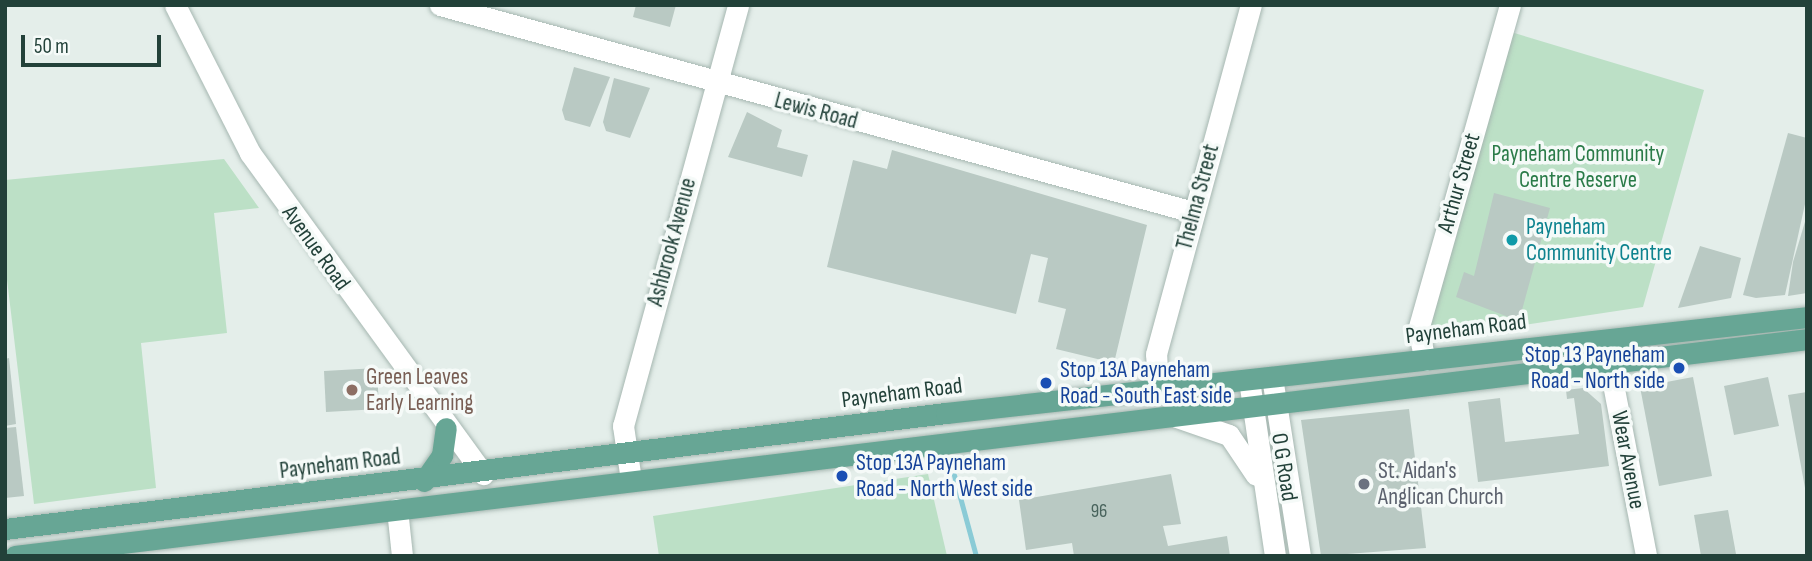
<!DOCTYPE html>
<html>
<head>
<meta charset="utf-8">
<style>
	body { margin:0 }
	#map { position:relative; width:1812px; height:561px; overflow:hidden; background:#e4eeea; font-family:"Sofia Sans Condensed",sans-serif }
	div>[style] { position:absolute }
	.green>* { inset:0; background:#bce0c6 }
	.stream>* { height:5px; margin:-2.5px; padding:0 2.5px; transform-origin:2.5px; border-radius:2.5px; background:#8acbd6 }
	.building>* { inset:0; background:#b9c9c3 }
	.roads { filter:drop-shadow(0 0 2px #a6b7b1) drop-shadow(0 0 2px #a6b7b1) }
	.street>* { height:21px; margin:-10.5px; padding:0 10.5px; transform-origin:10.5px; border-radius:10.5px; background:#fff }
	.secondary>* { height:21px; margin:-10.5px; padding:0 10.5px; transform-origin:10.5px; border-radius:10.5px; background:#fff }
	.primary>* { height:21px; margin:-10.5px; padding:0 10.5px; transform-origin:10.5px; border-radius:10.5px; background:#67a695 }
	.dots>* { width:19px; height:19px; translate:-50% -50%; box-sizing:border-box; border:4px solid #f5faf8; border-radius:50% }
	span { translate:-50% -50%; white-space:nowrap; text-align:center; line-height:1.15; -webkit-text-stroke:7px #f5faf8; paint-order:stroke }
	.number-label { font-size:19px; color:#48635c }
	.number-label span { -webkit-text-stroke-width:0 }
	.street-label { font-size:23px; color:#224139 }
	.park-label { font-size:23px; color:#2a7b48 }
	.culture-label { font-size:23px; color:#0d838f }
	.left { translate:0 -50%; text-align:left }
	.transit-label { font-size:23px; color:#164399 }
	.right { translate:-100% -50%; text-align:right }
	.education-label { font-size:23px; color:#785e54 }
	.worship-label { font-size:23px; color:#5b616d }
	.frame { position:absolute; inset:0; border:7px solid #224139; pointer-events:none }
	.scale { position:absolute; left:21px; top:35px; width:140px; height:32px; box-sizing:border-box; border:4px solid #224139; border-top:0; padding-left:9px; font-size:21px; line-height:24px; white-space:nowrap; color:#224139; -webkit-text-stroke:5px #f5faf8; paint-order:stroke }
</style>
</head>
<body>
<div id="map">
	<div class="green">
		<i style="clip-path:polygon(1511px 32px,1704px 90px,1643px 307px,1438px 338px,1430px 325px)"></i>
		<i style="clip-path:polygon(224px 159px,259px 208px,214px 213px,227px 333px,141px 343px,156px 488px,34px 504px,5px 263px,5px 180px)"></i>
		<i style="clip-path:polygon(928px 474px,947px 556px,659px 556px,653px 516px)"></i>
	</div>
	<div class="stream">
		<i style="left:954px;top:475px;width:84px;rotate:74.8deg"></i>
	</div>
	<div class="building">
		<i style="clip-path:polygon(636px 5px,676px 5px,670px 27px,633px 17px)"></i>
		<i style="clip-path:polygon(574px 67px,610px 77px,590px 127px,565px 120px,562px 110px)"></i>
		<i style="clip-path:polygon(614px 78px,650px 88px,630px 138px,606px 131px,603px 122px)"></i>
		<i style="clip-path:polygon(747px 112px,782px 130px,777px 147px,808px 155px,802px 177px,728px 157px)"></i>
		<i style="clip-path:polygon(1788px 133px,1807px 138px,1807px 195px,1785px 295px,1756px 298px,1743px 295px)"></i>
		<i style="clip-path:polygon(892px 150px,1147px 225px,1114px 363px,1056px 349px,1066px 309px,1038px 302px,1048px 258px,1031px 254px,1016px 314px,827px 267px,853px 160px,887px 169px)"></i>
		<i style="clip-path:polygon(1494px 193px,1550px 208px,1519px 321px,1456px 297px,1464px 272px,1474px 276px)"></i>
		<i style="clip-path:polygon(1807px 215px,1807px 293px,1788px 296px,1793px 262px)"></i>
		<i style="clip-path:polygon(1700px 246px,1741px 258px,1731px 298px,1678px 308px)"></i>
		<i style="clip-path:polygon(9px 358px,16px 424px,5px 426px,5px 359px)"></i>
		<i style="clip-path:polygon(377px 368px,379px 409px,326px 412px,324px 371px)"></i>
		<i style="clip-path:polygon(1693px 377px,1712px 476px,1659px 486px,1640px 387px)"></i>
		<i style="clip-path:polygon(1768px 377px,1779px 426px,1734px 435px,1724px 386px)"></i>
		<i style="clip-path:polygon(1583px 388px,1601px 404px,1609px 466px,1478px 482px,1468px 402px,1500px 398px,1505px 442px,1579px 434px,1574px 398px,1567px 399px,1566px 390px)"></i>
		<i style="clip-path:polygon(1807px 392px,1807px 488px,1805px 488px,1788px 395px)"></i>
		<i style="clip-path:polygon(1409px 409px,1426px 548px,1321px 556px,1301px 420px)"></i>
		<i style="clip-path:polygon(16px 427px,24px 496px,5px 498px,5px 428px)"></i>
		<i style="clip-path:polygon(1171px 474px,1181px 524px,1163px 526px,1168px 546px,1227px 536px,1230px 556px,1074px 556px,1072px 543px,1026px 550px,1019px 500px)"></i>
		<i style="clip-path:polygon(1728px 510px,1736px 554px,1701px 556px,1694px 515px)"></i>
	</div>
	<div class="roads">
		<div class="street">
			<i style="left:440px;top:5px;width:781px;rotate:15.37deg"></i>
			<i style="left:1425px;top:360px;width:31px;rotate:-103deg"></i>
			<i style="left:1418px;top:330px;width:338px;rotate:-74.2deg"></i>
			<i style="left:1609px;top:363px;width:197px;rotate:79.1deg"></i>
			<i style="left:1158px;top:390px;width:36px;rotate:-93deg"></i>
			<i style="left:1156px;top:354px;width:362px;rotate:-74.8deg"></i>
			<i style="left:631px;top:480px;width:55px;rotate:-98.4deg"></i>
			<i style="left:623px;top:426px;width:436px;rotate:-74.7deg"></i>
			<i style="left:397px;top:509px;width:47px;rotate:83.9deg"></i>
		</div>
		<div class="secondary">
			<i style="left:175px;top:5px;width:166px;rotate:63.1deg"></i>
			<i style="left:250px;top:153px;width:397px;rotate:54deg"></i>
			<i style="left:1272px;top:377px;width:181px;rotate:81.1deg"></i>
			<i style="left:1249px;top:380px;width:178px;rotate:81.6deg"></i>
			<i style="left:1174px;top:416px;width:58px;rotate:19.1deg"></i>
			<i style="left:1229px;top:435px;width:48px;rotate:56deg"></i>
		</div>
		<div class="primary">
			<i style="left:424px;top:481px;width:32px;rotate:-55deg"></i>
			<i style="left:442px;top:455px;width:27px;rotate:-82deg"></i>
			<i style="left:5px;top:529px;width:948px;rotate:-7.03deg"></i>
			<i style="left:946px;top:413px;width:866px;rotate:-6.36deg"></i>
			<i style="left:15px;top:556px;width:1805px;rotate:-6.9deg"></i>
		</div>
	</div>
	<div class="dots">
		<i style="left:1512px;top:240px;background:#0f9aa8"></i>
		<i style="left:1679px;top:368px;background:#1a4fb4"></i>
		<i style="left:1046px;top:383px;background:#1a4fb4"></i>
		<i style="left:352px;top:390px;background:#8d6e63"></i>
		<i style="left:842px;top:476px;background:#1a4fb4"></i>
		<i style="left:1364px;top:484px;background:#6b7280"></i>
	</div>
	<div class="number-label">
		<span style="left:1099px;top:512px">96</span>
	</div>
	<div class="street-label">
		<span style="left:816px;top:111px;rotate:15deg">Lewis Road</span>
		<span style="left:1459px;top:183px;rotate:-74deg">Arthur Street</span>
		<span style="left:1198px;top:197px;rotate:-75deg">Thelma Street</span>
		<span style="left:672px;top:242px;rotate:-75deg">Ashbrook Avenue</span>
		<span style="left:316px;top:248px;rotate:54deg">Avenue Road</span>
		<span style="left:1466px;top:329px;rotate:-7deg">Payneham Road</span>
		<span style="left:902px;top:393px;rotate:-7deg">Payneham Road</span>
		<span style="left:1628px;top:460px;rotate:79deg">Wear Avenue</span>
		<span style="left:340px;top:464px;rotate:-7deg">Payneham Road</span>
		<span style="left:1284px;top:467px;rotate:81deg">O G Road</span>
	</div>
	<div class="park-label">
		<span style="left:1578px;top:167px">Payneham Community<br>Centre Reserve</span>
	</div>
	<div class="culture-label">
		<span class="left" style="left:1526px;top:240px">Payneham<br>Community Centre</span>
	</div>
	<div class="transit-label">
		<span class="right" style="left:1665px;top:368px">Stop 13 Payneham<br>Road - North side</span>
		<span class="left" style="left:1060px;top:383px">Stop 13A Payneham<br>Road - South East side</span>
		<span class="left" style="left:856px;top:476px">Stop 13A Payneham<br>Road - North West side</span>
	</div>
	<div class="education-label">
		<span class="left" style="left:366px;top:390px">Green Leaves<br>Early Learning</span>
	</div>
	<div class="worship-label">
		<span class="left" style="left:1378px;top:484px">St. Aidan's<br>Anglican Church</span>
	</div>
	<div class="frame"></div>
	<div class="scale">50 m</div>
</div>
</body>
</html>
